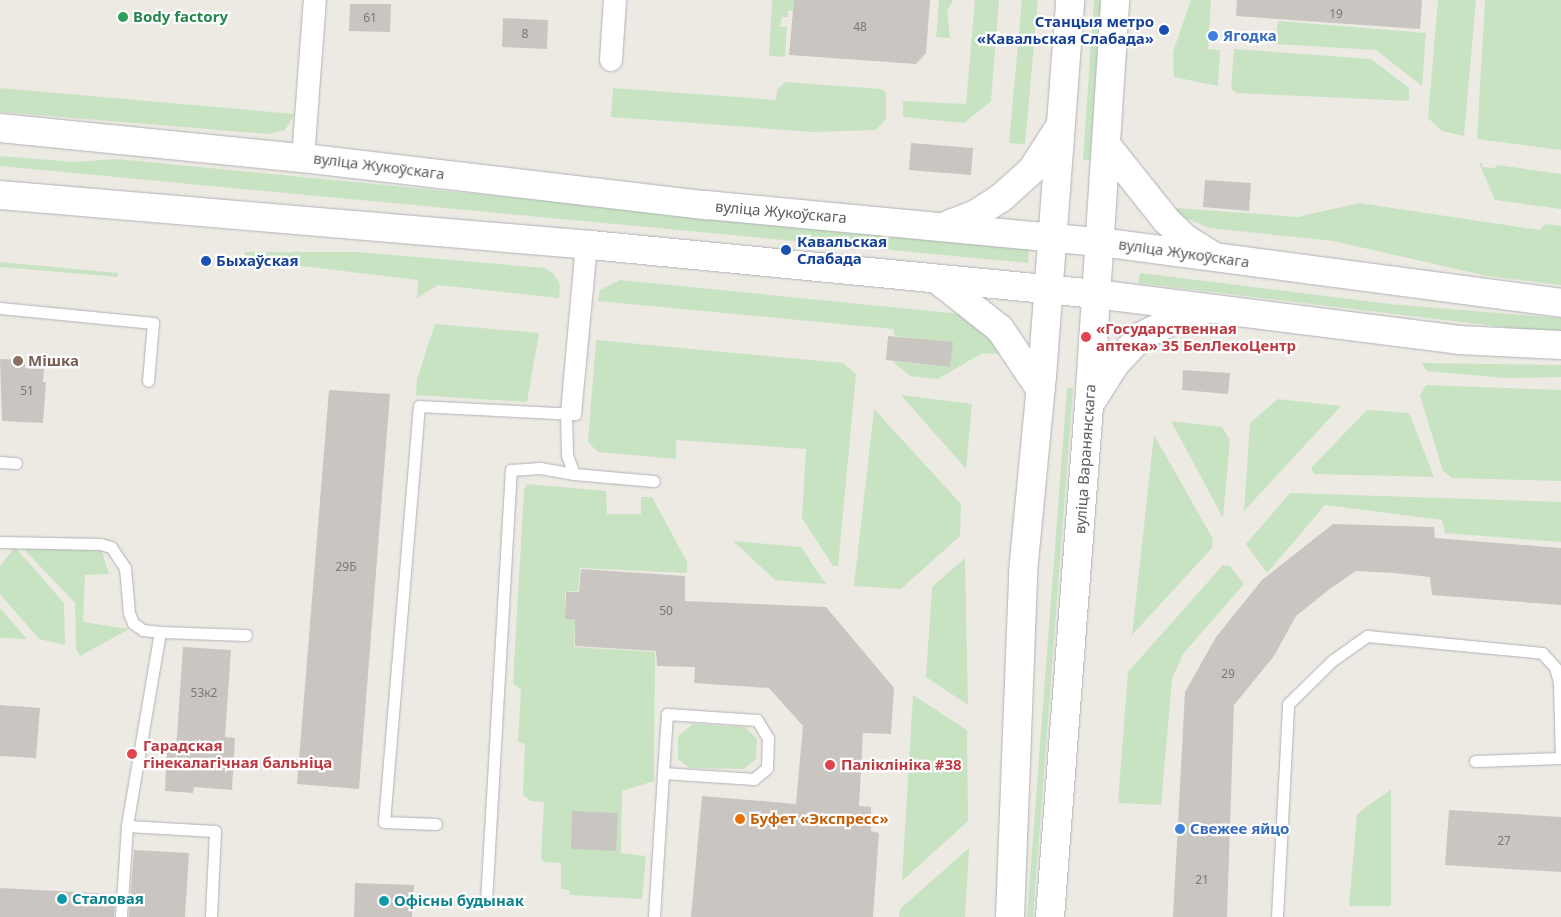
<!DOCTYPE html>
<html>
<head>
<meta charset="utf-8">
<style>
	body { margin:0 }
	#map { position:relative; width:1561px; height:917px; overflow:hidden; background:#edeae4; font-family:"Noto Sans",sans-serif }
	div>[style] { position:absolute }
	.green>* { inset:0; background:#c8e3c2 }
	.building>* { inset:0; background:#c9c5c0 }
	.roads { filter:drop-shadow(0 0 1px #afb2b5) drop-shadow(0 0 1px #afb2b5) }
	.service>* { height:11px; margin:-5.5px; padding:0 5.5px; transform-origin:5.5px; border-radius:5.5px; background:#fff }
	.minor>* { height:22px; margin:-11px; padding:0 11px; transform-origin:11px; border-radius:11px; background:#fff }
	.secondary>* { height:28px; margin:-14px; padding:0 14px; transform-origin:14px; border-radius:14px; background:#fff }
	.dots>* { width:14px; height:14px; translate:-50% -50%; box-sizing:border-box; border:2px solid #fff; border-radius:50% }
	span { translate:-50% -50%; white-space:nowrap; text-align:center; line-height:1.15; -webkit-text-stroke:4.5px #fff; paint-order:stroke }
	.number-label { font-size:12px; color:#77797a }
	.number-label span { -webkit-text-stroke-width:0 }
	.leisure-label { font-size:15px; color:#27864d; font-weight:700 }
	.left { translate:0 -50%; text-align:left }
	.transit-label { font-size:15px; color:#164399; font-weight:700 }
	.right { translate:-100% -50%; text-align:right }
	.shop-label { font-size:15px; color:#366cbe; font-weight:700 }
	.street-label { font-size:15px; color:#5c6063 }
	.health-label { font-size:15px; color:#be3a42; font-weight:700 }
	.education-label { font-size:15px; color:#785e54; font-weight:700 }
	.food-label { font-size:15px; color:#c56008; font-weight:700 }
	.culture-label { font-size:15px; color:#0d838f; font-weight:700 }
</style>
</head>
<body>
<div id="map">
	<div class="green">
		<i style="clip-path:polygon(772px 0,794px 0,793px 11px,788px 11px,788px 17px,782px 17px,780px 27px,787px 27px,785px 57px,769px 56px)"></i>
		<i style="clip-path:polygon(939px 0,953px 0,947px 11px,950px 38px,936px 37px)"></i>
		<i style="clip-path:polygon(975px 0,999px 0,991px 101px,964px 123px,903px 117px,903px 101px,966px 104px)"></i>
		<i style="clip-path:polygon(1022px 0,1038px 0,1025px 144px,1009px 143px)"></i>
		<i style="clip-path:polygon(1094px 0,1101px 0,1090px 160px,1083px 160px)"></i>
		<i style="clip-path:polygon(1191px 0,1211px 0,1208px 49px,1220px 50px,1218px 86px,1174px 77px,1173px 52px)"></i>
		<i style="clip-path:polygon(1438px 0,1476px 0,1464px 136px,1442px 131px,1428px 118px)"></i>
		<i style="clip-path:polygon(1485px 0,1561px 0,1561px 150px,1477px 139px)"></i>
		<i style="clip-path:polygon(1278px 21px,1426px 33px,1422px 86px,1376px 50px,1275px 44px)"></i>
		<i style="clip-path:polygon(1234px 49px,1371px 59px,1409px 88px,1409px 101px,1237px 93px,1231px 89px)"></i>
		<i style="clip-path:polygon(785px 82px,881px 89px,886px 92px,886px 119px,876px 130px,813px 132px,611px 117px,613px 88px,776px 100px,777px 90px)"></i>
		<i style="clip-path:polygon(0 88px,295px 114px,285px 130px,268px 134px,0 112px)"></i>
		<i style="clip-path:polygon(0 156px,74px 162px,117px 159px,1029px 248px,1028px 263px,0 166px)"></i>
		<i style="clip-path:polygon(1479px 163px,1482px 163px,1482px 167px,1496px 168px,1497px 165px,1561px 174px,1561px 209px,1495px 200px)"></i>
		<i style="clip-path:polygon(1359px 203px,1539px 230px,1546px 224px,1561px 226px,1561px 285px,1487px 276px,1333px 241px,1209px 228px,1176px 214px,1176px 208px,1298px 217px)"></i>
		<i style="clip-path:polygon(245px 252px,358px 252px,544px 268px,554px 274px,560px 285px,559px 298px,438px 285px,417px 298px,418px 280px,244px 259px)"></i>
		<i style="clip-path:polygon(0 262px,118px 273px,118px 277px,0 267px)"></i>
		<i style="clip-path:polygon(1140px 273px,1390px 304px,1561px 318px,1561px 334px,1138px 283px)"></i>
		<i style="clip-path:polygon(620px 280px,961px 314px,998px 345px,1000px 354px,982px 353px,938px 379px,910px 376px,892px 361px,950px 367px,952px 343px,895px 336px,893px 329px,598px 301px,600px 290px)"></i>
		<i style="clip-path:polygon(435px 324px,539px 333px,527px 402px,416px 395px,417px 379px)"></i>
		<i style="clip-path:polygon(596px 340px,843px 363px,856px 374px,838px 566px,833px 566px,802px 518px,806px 449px,676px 440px,676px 459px,598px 452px,588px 442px)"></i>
		<i style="clip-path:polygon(1421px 363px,1561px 365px,1561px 377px,1505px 378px,1427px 371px)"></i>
		<i style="clip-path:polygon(1426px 385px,1561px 390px,1561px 481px,1452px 478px,1443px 471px,1420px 396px)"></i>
		<i style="clip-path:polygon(1067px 388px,1073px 388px,1033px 917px,1027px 917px)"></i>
		<i style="clip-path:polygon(901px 395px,972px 404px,966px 469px)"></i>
		<i style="clip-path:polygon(1278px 399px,1341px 406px,1244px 511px,1250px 423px)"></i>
		<i style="clip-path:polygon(874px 409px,961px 504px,960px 536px,901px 589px,854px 586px)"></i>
		<i style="clip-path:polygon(1367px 410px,1409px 413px,1434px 477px,1314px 474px,1311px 468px)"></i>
		<i style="clip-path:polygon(1171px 421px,1222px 427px,1230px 440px,1223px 518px)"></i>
		<i style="clip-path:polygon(1154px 435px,1213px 539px,1212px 548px,1132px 635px)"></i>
		<i style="clip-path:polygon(527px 484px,606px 491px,607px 514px,641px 514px,641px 497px,652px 497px,687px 562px,687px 573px,580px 568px,578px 591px,565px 592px,565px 619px,575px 621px,574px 647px,655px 652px,654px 781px,622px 791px,621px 853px,646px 856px,642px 899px,569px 895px,569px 890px,561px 889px,561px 863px,544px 862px,541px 859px,544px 802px,531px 801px,523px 795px,525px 744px,518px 742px,521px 690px,513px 683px,524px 490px)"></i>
		<i style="clip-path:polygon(1290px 493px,1561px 502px,1561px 542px,1445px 533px,1442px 520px,1325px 505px,1267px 573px,1246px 544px)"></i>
		<i style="clip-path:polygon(733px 541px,801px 547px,826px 584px,775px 580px)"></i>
		<i style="clip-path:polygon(15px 547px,64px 603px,65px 645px,39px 639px,0 594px,0 566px)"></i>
		<i style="clip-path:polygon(22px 547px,102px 551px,109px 574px,85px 575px,83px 622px,129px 629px,80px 656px,76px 649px,75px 603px)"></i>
		<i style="clip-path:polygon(965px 558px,968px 705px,926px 677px,932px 587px)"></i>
		<i style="clip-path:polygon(1223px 565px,1230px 566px,1244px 584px,1183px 654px,1172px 679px,1161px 805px,1118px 803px,1128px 672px)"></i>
		<i style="clip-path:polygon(0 608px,27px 639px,0 638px)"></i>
		<i style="clip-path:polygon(913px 695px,967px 730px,968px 821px,902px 881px)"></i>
		<i style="clip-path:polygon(693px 724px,745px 727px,757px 739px,756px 759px,744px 769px,690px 768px,678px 759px,678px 736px)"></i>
		<i style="clip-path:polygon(1391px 789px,1391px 906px,1349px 906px,1357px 814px)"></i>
		<i style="clip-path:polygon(969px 848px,965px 917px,899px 917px,900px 909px)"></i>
	</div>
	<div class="building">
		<i style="clip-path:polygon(794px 0,930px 0,926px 53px,916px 64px,789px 55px)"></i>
		<i style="clip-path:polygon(1237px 0,1422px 0,1420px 29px,1236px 16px)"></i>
		<i style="clip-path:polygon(350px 4px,391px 4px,390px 32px,349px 31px)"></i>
		<i style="clip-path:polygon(503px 18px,548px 20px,547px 49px,502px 47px)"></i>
		<i style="clip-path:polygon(911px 143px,973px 148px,971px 175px,909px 170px)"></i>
		<i style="clip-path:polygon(1205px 180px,1251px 183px,1249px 211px,1203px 207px)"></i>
		<i style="clip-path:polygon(888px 336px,953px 342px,950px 367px,886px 360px)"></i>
		<i style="clip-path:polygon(0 359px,25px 360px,25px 368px,44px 369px,43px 382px,46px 382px,43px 423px,2px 421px)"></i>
		<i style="clip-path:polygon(1183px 370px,1230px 373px,1228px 394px,1182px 390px)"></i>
		<i style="clip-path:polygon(329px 390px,390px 394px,359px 789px,297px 784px)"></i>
		<i style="clip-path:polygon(1333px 524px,1434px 527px,1435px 538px,1561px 548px,1561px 605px,1432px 595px,1430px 577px,1394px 573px,1356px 571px,1331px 588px,1296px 616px,1274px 656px,1234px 705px,1227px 917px,1173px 917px,1185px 692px,1216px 637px,1262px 580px)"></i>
		<i style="clip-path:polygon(581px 569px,685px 576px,685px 601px,826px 607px,894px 688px,891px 734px,863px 733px,859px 806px,871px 807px,871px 831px,879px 833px,873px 917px,691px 917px,702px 796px,796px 804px,803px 726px,769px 688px,694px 683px,695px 667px,657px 666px,656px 651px,575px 646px,575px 620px,565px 619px,566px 592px,579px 592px)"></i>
		<i style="clip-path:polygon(183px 647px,231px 650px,225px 737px,235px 738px,232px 790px,194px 787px,193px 793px,165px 791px,167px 749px,176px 750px)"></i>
		<i style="clip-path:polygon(0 705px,40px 708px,36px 758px,0 756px)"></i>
		<i style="clip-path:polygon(1449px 810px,1561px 817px,1561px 872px,1445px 865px)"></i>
		<i style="clip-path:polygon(572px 811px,618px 813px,616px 851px,571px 849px)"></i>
		<i style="clip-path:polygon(134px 850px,189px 853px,185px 917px,129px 917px)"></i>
		<i style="clip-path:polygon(355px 883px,414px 885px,412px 917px,354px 917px)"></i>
		<i style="clip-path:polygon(0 888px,115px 894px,114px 917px,0 917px)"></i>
	</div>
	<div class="roads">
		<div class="service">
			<i style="left:581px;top:244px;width:170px;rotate:95.1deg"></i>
			<i style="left:566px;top:413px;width:42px;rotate:88.6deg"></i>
			<i style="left:567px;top:455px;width:20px;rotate:70deg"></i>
			<i style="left:574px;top:474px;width:80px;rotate:5deg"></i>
			<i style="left:0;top:308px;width:154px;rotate:5.6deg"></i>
			<i style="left:153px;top:323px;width:58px;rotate:94.9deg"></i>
			<i style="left:0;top:462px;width:16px;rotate:4deg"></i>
			<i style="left:0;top:542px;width:100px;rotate:1.1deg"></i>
			<i style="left:100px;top:544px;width:11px;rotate:15deg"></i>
			<i style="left:111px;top:547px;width:25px;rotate:56deg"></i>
			<i style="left:125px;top:568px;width:45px;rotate:84.9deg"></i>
			<i style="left:129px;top:613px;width:11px;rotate:68deg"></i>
			<i style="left:133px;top:623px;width:12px;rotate:35deg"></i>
			<i style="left:143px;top:630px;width:17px;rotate:7deg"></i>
			<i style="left:160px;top:632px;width:197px;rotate:99.7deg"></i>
			<i style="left:127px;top:826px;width:91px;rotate:93.8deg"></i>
			<i style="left:160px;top:632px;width:86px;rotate:2deg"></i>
			<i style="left:1475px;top:761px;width:86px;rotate:-2deg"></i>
			<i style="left:436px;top:824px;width:52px;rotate:-177.8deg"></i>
			<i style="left:384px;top:822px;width:417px;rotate:-85.2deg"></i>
			<i style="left:419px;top:406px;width:156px;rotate:2.9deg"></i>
			<i style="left:575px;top:414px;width:170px;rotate:-84.6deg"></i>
			<i style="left:127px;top:826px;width:88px;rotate:3.3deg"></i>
			<i style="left:215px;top:831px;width:86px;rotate:92.7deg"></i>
			<i style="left:486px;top:901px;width:432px;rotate:-86.7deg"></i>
			<i style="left:511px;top:470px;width:29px;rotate:-4deg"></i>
			<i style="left:540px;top:468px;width:35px;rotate:10deg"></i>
			<i style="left:654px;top:917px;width:144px;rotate:-86.4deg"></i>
			<i style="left:663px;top:773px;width:59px;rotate:-86.1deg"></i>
			<i style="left:667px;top:714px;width:90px;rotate:3.8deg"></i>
			<i style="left:757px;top:720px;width:21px;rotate:59deg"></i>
			<i style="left:768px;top:738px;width:30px;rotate:92deg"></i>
			<i style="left:767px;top:768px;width:17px;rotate:140deg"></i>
			<i style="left:754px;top:779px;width:91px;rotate:-176.2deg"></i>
			<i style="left:1277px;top:917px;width:213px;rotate:-87deg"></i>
			<i style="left:1288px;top:704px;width:63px;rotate:-44.4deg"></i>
			<i style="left:1333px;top:660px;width:42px;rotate:-35.2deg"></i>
			<i style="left:1367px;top:636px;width:176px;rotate:5.5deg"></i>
			<i style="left:1542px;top:653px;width:19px;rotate:47deg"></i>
			<i style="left:1555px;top:667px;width:16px;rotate:75deg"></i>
			<i style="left:1559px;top:682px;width:76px;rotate:88.5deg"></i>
		</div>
		<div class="minor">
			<i style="left:611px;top:60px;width:60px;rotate:-86.2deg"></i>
			<i style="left:303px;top:158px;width:158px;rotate:-85.7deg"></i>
		</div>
		<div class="secondary">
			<i style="left:0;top:128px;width:304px;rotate:5.7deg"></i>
			<i style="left:303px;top:158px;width:406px;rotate:6.7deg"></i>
			<i style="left:706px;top:205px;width:396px;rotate:5.4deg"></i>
			<i style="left:1100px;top:242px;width:465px;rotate:7.5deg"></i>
			<i style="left:1107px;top:146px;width:95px;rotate:51.4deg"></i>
			<i style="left:1166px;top:220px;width:28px;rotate:44deg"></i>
			<i style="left:1186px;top:239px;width:28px;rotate:32deg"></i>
			<i style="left:0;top:195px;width:593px;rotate:4.84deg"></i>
			<i style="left:591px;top:245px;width:507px;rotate:5.54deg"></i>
			<i style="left:1096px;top:294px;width:366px;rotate:7.2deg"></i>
			<i style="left:1459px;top:340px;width:102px;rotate:2.8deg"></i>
			<i style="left:945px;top:226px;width:33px;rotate:-21deg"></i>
			<i style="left:976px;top:214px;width:30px;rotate:-33deg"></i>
			<i style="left:1001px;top:198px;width:42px;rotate:-42.1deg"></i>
			<i style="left:1032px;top:170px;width:50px;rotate:-57.3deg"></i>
			<i style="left:938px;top:280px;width:79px;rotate:38.3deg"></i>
			<i style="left:1000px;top:329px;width:73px;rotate:56.1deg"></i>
			<i style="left:1091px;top:402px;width:45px;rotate:-57.7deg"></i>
			<i style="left:1115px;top:364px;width:37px;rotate:-47deg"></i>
			<i style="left:1140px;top:337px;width:37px;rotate:-27deg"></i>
			<i style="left:1173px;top:320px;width:28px;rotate:-17deg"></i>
			<i style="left:1010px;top:917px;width:345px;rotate:-87.8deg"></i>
			<i style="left:1023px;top:572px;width:197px;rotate:-84.5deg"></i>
			<i style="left:1042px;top:376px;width:377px;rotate:-85.7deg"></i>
			<i style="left:1050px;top:917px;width:513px;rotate:-85.64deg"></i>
			<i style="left:1089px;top:405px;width:406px;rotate:-86.3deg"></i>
		</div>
	</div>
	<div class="dots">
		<i style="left:123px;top:17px;background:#2e9e5b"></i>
		<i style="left:1164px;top:30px;background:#1a4fb4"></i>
		<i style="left:1213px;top:36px;background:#3f7fe0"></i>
		<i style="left:786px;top:250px;background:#1a4fb4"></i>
		<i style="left:206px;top:261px;background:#1a4fb4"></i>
		<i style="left:1086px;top:337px;background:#e0444e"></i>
		<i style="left:18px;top:361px;background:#8d6e63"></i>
		<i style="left:132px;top:754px;background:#e0444e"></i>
		<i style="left:830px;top:765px;background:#e0444e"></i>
		<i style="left:740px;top:819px;background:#e8710a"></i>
		<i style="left:1180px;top:829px;background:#3f7fe0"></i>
		<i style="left:62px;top:899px;background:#0f9aa8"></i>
		<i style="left:384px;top:901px;background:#0f9aa8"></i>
	</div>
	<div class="number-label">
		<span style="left:1336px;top:14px">19</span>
		<span style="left:370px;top:18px">61</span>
		<span style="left:860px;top:27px">48</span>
		<span style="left:525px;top:34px">8</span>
		<span style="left:27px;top:391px">51</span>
		<span style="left:346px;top:567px">29Б</span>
		<span style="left:666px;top:611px">50</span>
		<span style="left:1228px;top:674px">29</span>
		<span style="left:204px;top:693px">53к2</span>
		<span style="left:1504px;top:841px">27</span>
		<span style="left:1202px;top:880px">21</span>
	</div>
	<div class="leisure-label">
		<span class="left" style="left:133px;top:17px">Body factory</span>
	</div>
	<div class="transit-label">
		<span class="right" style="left:1154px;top:30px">Станцыя метро<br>«Кавальская Слабада»</span>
		<span class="left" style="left:797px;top:250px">Кавальская<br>Слабада</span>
		<span class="left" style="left:216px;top:261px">Быхаўская</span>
	</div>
	<div class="shop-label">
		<span class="left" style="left:1223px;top:36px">Ягодка</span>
		<span class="left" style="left:1190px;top:829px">Свежее яйцо</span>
	</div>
	<div class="street-label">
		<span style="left:379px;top:166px;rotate:7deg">вуліца Жукоўскага</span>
		<span style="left:781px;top:212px;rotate:5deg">вуліца Жукоўскага</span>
		<span style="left:1184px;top:253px;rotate:8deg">вуліца Жукоўскага</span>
		<span style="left:1085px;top:459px;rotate:-86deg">вуліца Варанянскага</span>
	</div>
	<div class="health-label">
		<span class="left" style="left:1096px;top:337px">«Государственная<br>аптека» 35 БелЛекоЦентр</span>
		<span class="left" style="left:143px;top:754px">Гарадская<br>гінекалагічная бальніца</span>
		<span class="left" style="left:841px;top:765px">Паліклініка #38</span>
	</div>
	<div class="education-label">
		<span class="left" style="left:28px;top:361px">Мішка</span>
	</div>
	<div class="food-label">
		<span class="left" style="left:750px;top:819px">Буфет «Экспресс»</span>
	</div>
	<div class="culture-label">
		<span class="left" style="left:72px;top:899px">Сталовая</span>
		<span class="left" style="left:394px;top:901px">Офісны будынак</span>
	</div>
</div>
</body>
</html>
